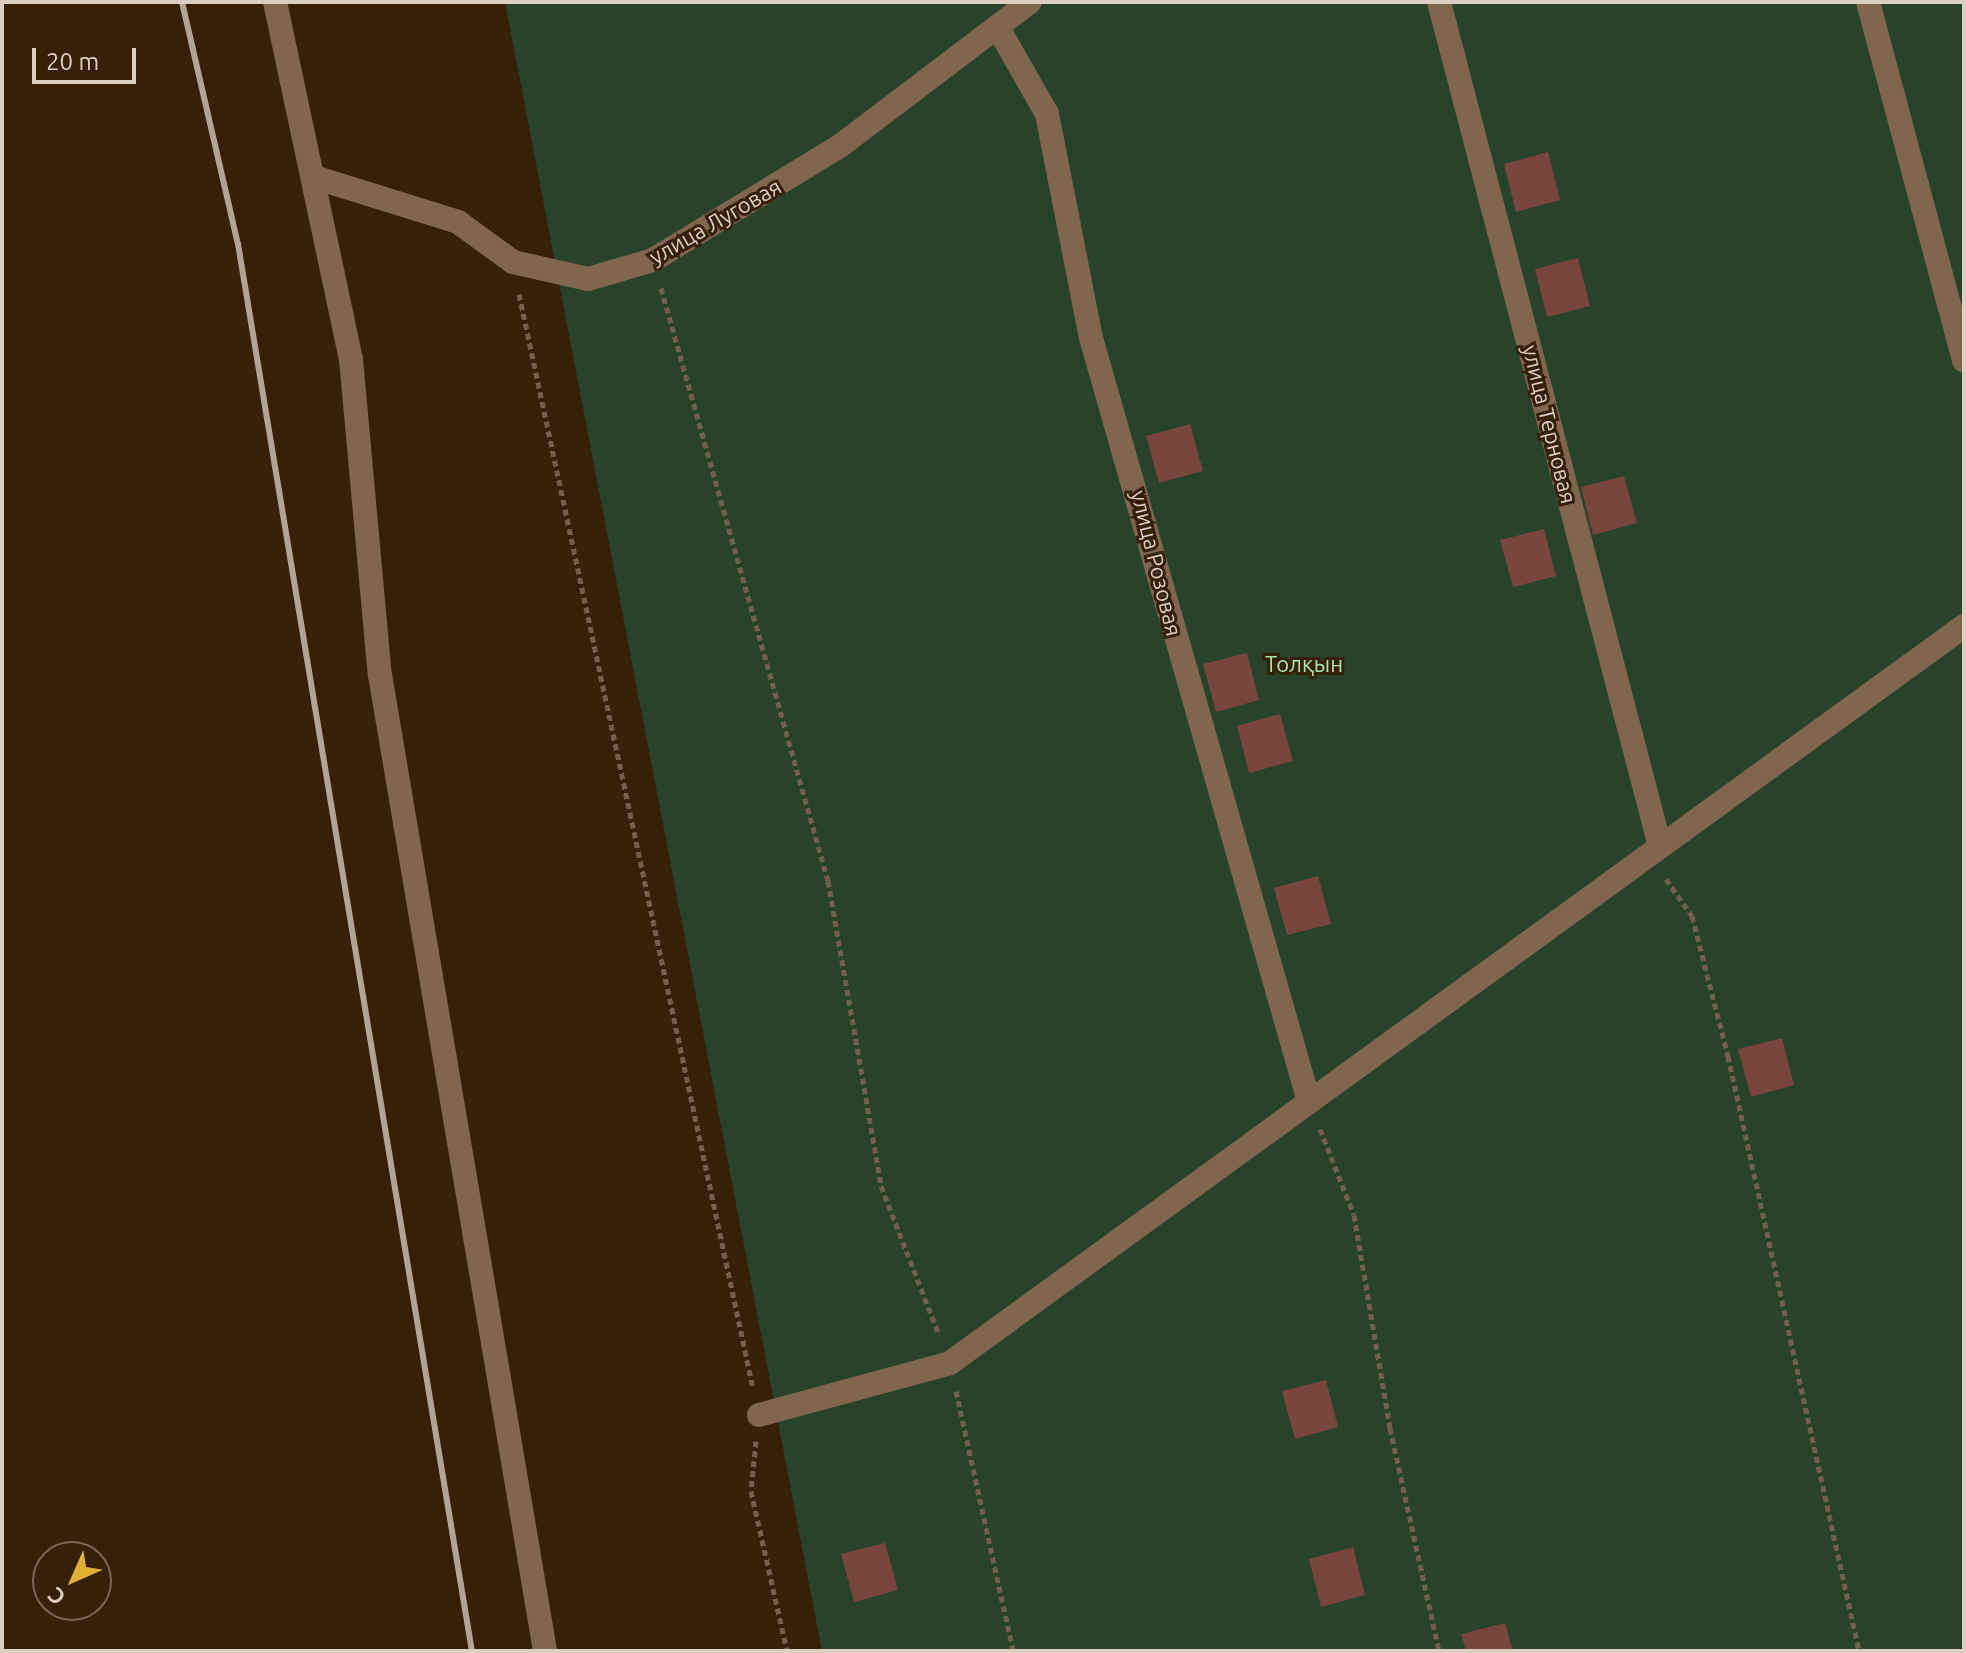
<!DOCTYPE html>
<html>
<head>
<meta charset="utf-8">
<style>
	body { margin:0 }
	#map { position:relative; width:1966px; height:1653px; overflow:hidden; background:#36200a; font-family:Ubuntu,sans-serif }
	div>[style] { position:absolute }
	.green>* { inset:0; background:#29422a }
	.building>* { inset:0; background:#78463e }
	.path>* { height:5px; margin-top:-2.5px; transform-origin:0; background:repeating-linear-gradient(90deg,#735f4d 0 6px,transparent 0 10px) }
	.minor>* { height:24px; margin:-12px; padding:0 12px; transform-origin:12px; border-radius:12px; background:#80664f }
	.rail>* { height:6px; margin:-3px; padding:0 3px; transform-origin:3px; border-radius:3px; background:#b3a394 }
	span { translate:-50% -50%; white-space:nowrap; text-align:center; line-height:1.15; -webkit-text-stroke:6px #36200a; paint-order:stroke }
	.street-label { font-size:22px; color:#ddcec2 }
	.park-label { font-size:22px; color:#aae6ac }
	.frame { position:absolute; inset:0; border:4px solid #ddcec2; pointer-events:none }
	.north { position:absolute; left:32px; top:1541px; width:80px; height:80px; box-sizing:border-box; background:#36200a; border:2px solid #796654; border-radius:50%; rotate:225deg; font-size:22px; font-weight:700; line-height:32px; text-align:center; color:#ddcec2 }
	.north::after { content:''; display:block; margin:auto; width:28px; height:36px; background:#e0b034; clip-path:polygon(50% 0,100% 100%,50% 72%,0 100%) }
	.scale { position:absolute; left:32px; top:48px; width:104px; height:36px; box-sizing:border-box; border:4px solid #ddcec2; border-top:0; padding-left:10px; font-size:24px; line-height:28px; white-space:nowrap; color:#ddcec2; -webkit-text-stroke:6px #36200a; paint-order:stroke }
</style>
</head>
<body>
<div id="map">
	<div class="green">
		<i style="clip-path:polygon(505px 2px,1964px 2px,1964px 1651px,822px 1651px)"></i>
	</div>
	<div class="building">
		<i style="clip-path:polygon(1548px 152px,1560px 200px,1516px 212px,1504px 164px)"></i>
		<i style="clip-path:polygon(1578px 258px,1590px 306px,1547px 317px,1535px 269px)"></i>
		<i style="clip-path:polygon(1190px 424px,1203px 471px,1159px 483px,1146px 436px)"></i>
		<i style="clip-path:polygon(1624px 476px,1637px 523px,1593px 535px,1581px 487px)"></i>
		<i style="clip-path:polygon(1544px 529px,1556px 576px,1513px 587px,1500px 540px)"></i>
		<i style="clip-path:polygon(1247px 653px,1259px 700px,1216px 712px,1203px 664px)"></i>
		<i style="clip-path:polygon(1280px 714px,1293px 761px,1249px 773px,1237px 726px)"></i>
		<i style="clip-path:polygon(1318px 876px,1331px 924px,1287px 935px,1274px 888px)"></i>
		<i style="clip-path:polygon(1782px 1038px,1794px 1085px,1751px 1097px,1738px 1049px)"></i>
		<i style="clip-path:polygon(1326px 1380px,1338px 1427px,1295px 1439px,1282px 1391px)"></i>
		<i style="clip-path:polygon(885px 1543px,898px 1590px,854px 1602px,841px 1554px)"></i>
		<i style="clip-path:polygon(1353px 1547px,1365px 1595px,1321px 1607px,1309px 1559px)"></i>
		<i style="clip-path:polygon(1505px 1623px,1513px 1651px,1466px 1651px,1461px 1634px)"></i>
	</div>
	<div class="path">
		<i style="left:661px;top:288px;width:616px;rotate:74.27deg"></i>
		<i style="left:828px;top:881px;width:310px;rotate:80.1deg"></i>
		<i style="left:881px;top:1186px;width:160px;rotate:68.7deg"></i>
		<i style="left:519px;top:294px;width:1119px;rotate:77.93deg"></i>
		<i style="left:1666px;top:879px;width:45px;rotate:54.9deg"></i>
		<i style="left:1692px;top:916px;width:145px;rotate:75.6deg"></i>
		<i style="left:1728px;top:1056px;width:609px;rotate:77.58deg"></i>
		<i style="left:1320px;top:1129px;width:92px;rotate:68.4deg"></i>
		<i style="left:1354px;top:1215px;width:216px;rotate:80.4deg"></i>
		<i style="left:1390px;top:1428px;width:228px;rotate:77.6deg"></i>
		<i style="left:956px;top:1391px;width:266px;rotate:77.6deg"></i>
		<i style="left:756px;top:1441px;width:50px;rotate:95.7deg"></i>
		<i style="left:751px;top:1491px;width:164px;rotate:77.3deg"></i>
	</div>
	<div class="minor">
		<i style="left:275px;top:2px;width:365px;rotate:78deg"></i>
		<i style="left:351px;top:359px;width:317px;rotate:84.8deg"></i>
		<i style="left:380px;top:675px;width:990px;rotate:80.4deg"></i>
		<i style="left:1439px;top:2px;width:872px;rotate:75.33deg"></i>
		<i style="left:1868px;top:2px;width:371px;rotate:75deg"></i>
		<i style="left:998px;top:28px;width:99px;rotate:60.3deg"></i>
		<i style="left:1047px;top:114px;width:228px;rotate:78.9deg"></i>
		<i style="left:1091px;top:338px;width:794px;rotate:74.07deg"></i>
		<i style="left:317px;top:178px;width:148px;rotate:17.3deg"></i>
		<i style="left:458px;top:222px;width:68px;rotate:36deg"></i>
		<i style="left:513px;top:262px;width:77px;rotate:12.8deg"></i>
		<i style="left:588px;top:279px;width:68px;rotate:-16.3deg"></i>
		<i style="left:653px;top:260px;width:219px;rotate:-31.4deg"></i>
		<i style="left:840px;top:146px;width:238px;rotate:-37.2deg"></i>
		<i style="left:759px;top:1415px;width:198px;rotate:-15.2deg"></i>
		<i style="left:950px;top:1363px;width:1254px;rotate:-36.01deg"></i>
	</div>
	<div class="rail">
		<i style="left:182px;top:2px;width:248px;rotate:77deg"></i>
		<i style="left:238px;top:244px;width:1426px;rotate:80.56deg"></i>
	</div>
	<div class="street-label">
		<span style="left:715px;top:221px;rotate:-30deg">улица Луговая</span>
		<span style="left:1550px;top:424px;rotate:76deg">улица Терновая</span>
		<span style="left:1157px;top:563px;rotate:76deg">улица Розовая</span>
	</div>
	<div class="park-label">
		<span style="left:1304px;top:664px">Толқын</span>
	</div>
	<div class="frame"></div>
	<div class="north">С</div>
	<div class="scale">20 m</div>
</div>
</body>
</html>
